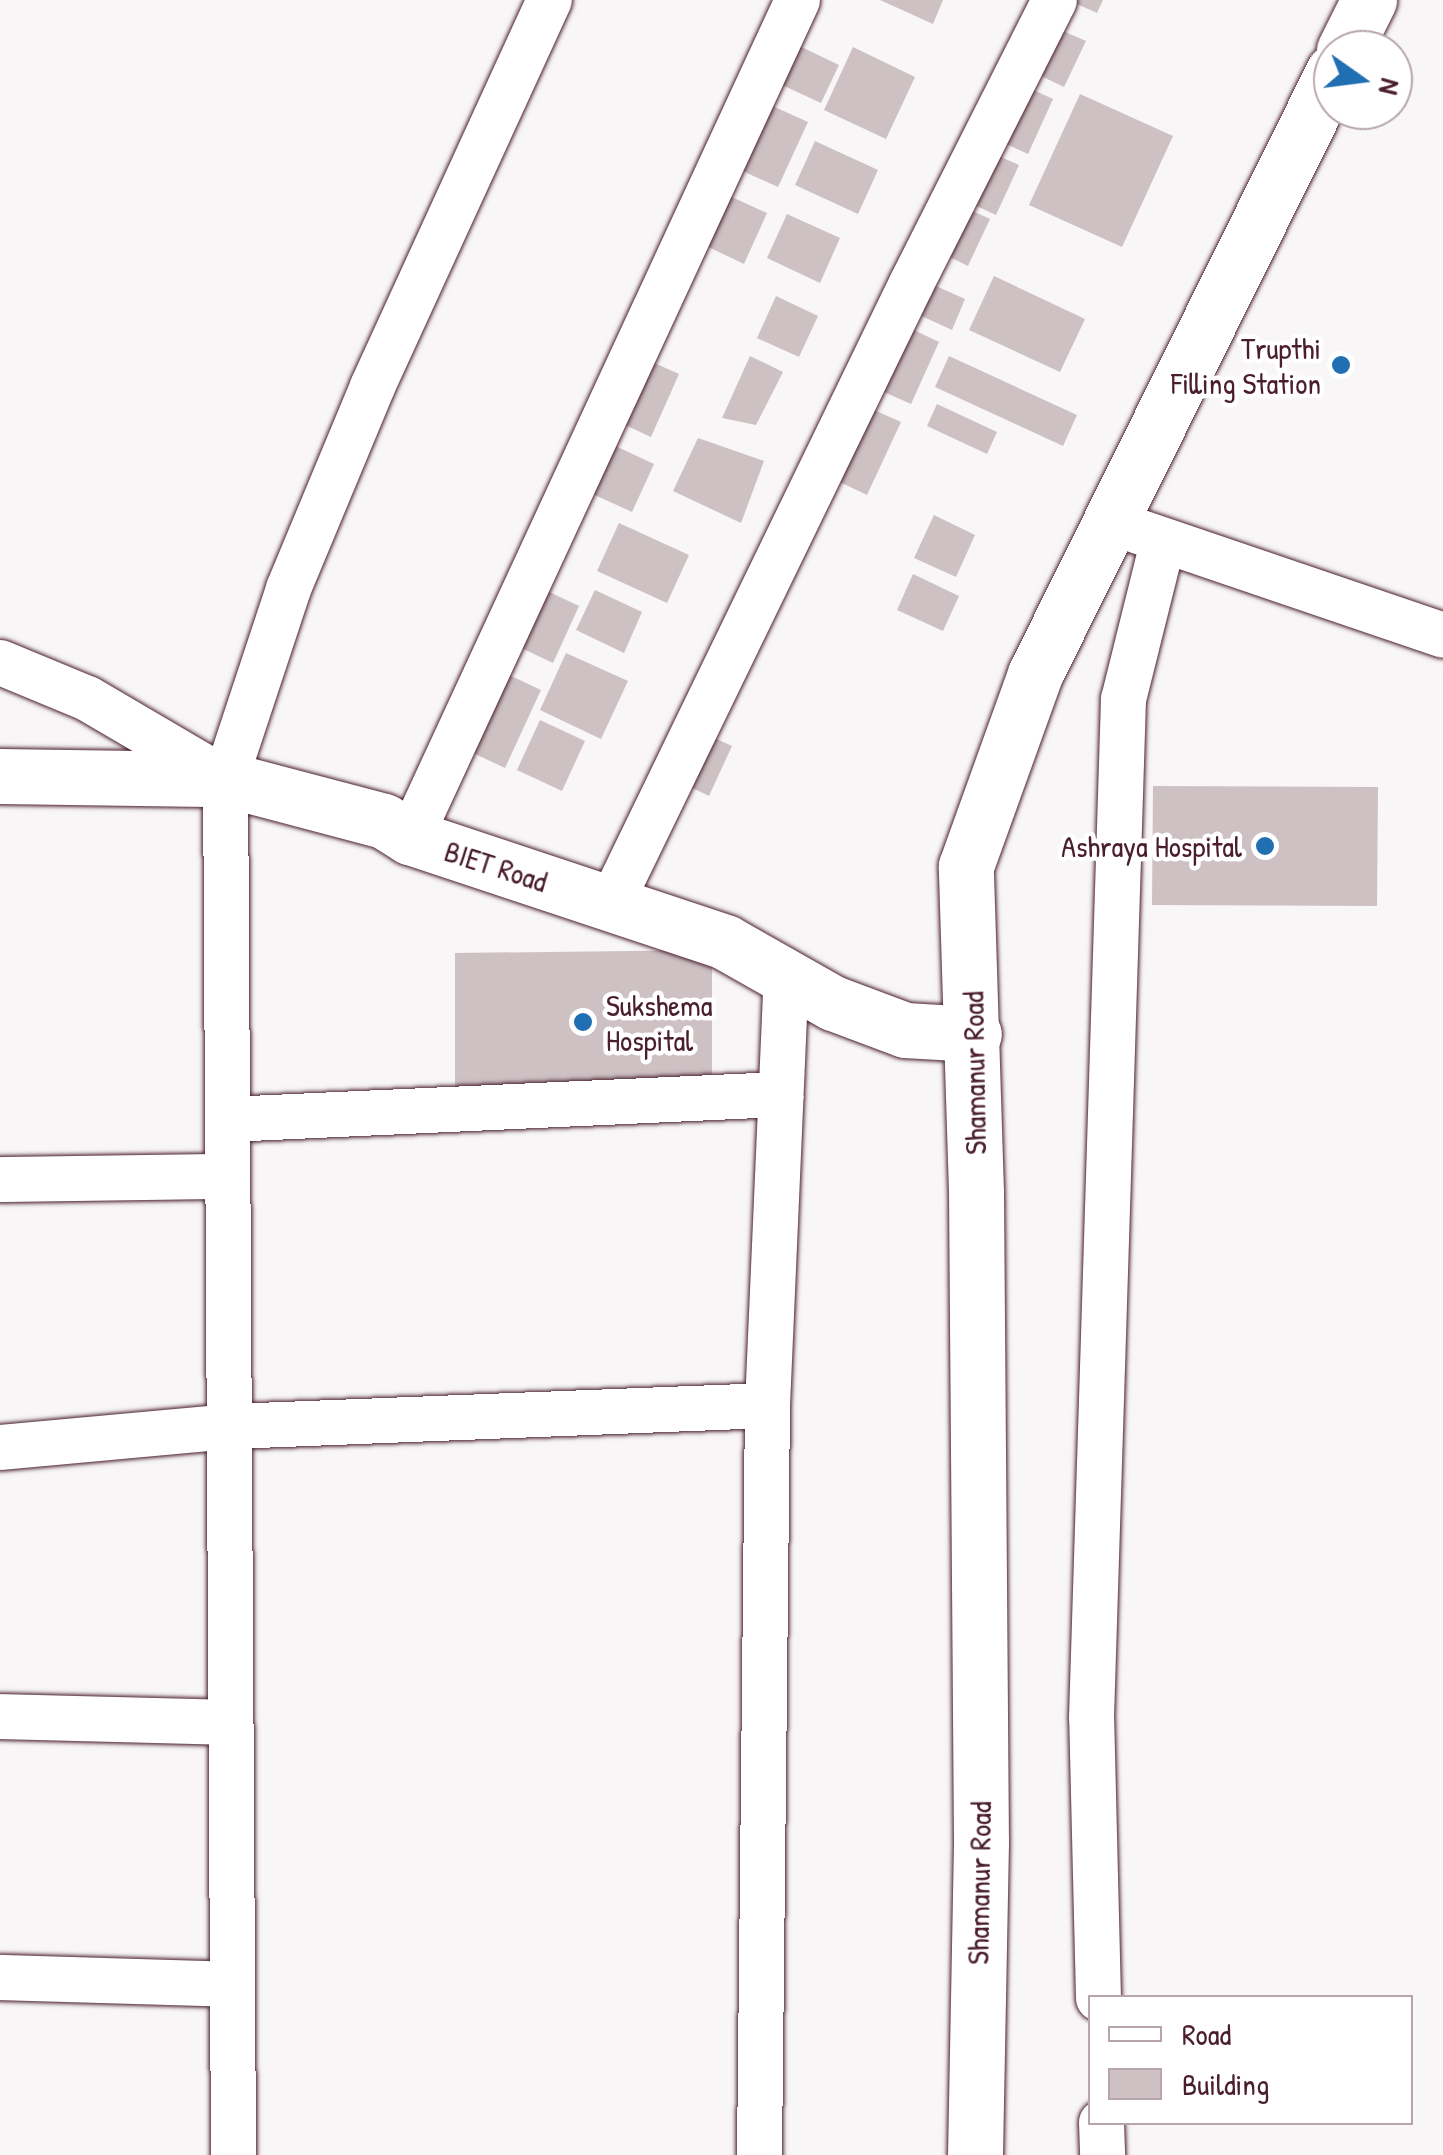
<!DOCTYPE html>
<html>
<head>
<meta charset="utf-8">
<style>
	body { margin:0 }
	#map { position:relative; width:1443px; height:2155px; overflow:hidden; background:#f8f6f7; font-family:"Patrick Hand",sans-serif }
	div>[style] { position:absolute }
	.building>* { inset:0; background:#cdc1c4 }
	.roads { filter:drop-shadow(0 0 2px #4a1f2b) drop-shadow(0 0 2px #4a1f2b) }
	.minor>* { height:45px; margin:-22.5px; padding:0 22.5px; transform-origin:22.5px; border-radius:22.5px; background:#fff }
	.tertiary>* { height:55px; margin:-27.5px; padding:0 27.5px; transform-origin:27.5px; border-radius:27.5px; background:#fff }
	.secondary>* { height:55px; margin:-27.5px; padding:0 27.5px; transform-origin:27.5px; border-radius:27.5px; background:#fff }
	.dots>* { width:28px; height:28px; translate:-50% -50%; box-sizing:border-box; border:5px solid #fff; border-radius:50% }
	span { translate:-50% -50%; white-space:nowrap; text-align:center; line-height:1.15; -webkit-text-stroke:9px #fff; paint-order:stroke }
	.poi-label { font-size:30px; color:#4a1f2b }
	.right { translate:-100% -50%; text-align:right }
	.left { translate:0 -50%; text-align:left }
	.street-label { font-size:30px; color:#4a1f2b }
	.legend { position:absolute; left:1088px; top:1995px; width:325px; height:130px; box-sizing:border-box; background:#fff; border:2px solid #b7a5aa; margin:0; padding:12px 18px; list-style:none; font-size:30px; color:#4a1f2b }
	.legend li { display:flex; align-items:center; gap:20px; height:50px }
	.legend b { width:50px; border:2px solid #b7a5aa }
	.north { position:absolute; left:1313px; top:30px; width:100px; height:100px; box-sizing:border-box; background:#fff; border:2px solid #b7a5aa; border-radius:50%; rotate:104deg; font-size:28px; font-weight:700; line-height:40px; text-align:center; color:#4a1f2b }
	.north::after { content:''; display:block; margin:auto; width:35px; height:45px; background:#1f6fb2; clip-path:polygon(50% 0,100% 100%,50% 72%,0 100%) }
</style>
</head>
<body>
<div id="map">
	<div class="building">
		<i style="clip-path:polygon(880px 0,943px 0,933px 24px)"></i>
		<i style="clip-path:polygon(1068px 0,1103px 0,1097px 13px)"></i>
		<i style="clip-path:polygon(1040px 21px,1086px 41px,1064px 87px,1020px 66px)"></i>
		<i style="clip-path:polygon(787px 40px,839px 65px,821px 103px,769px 79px)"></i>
		<i style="clip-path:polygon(853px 47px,915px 77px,886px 139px,824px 110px)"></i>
		<i style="clip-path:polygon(1007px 78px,1053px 99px,1028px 154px,982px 133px)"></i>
		<i style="clip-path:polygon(1080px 94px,1173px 136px,1122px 247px,1029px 205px)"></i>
		<i style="clip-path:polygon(768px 104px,808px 122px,778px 187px,738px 169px)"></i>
		<i style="clip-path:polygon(815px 141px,878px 170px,858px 214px,795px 185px)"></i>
		<i style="clip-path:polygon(980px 148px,1019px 165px,996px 215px,957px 197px)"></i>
		<i style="clip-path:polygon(721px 192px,767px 213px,744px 264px,698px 242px)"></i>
		<i style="clip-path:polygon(951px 201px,990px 219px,968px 266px,929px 247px)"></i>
		<i style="clip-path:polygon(787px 214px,840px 238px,820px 283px,767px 258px)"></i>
		<i style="clip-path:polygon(994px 276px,1085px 319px,1060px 372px,969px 330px)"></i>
		<i style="clip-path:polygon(916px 277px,965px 299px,952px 330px,902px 307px)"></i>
		<i style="clip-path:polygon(776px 296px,818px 316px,799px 357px,757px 338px)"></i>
		<i style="clip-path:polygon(895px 321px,939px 342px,911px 404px,866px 384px)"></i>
		<i style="clip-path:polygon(616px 346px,679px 374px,651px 437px,588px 408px)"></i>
		<i style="clip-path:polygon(750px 356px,783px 372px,756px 425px,722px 418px)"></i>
		<i style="clip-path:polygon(949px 356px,1077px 415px,1063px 446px,935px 387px)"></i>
		<i style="clip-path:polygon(854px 401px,901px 422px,867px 495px,821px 473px)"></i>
		<i style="clip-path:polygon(937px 404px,997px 432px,987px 454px,927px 426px)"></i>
		<i style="clip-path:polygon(698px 438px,764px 461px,741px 523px,673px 491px)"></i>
		<i style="clip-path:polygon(609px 443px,654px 464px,632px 512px,586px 491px)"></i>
		<i style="clip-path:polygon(934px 515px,975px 535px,956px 577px,914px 558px)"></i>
		<i style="clip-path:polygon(619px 523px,689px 555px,667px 603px,597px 571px)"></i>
		<i style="clip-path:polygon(913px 574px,959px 596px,943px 631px,897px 610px)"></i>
		<i style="clip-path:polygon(541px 588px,579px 606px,553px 663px,515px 645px)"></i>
		<i style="clip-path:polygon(595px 590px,642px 612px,624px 653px,576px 630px)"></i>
		<i style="clip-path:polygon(566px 653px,628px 681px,601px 739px,540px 710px)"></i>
		<i style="clip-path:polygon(492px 667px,541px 690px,505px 768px,456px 745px)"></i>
		<i style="clip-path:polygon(540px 720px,585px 741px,562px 791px,517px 770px)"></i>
		<i style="clip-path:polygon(679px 722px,732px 746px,709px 796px,657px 771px)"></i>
		<i style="clip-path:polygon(1153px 786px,1378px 787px,1377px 906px,1152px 905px)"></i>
		<i style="clip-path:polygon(712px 950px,712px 1092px,455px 1094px,455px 953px)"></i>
	</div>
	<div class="roads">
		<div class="minor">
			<i style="left:1135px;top:530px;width:325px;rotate:18.8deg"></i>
			<i style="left:0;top:662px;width:94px;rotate:22.5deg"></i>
			<i style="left:87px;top:698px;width:160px;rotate:30.4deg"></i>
			<i style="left:410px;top:837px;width:922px;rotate:-65.19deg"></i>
			<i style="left:610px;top:904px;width:690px;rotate:-64.14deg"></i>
			<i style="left:911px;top:283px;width:317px;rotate:-63.2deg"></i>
			<i style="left:227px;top:1119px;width:554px;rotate:-2.59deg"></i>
			<i style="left:0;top:1179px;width:227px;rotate:-0.8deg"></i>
			<i style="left:0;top:1447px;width:232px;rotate:-5.2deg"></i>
			<i style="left:231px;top:1426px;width:536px;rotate:-2.24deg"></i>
			<i style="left:0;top:1716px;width:230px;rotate:1.5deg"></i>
			<i style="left:0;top:1977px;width:232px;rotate:1.7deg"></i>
			<i style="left:1098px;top:1998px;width:281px;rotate:-91.4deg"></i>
			<i style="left:1091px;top:1717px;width:1019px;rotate:-88.2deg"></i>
			<i style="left:1123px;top:699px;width:161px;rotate:-76deg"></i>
			<i style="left:1101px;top:2122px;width:33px;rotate:88deg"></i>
			<i style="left:233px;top:2155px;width:1376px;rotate:-90.33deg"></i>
			<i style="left:225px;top:779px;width:201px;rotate:-71.7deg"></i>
			<i style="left:288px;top:588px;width:219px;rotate:-67.4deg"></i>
			<i style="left:372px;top:386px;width:425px;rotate:-65.4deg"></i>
			<i style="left:759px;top:2155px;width:750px;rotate:-89.39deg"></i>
			<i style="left:767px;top:1405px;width:428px;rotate:-87.5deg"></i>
		</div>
		<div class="tertiary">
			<i style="left:0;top:776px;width:225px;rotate:0.8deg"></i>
			<i style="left:225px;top:779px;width:164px;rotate:14.8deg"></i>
			<i style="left:384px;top:821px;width:31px;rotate:32deg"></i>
			<i style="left:410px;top:837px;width:332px;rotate:18.4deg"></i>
			<i style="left:725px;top:942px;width:124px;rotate:29.5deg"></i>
			<i style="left:833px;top:1003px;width:77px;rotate:20.6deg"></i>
			<i style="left:905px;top:1030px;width:69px;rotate:3.3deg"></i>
		</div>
		<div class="secondary">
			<i style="left:1344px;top:50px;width:56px;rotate:-63.4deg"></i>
			<i style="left:975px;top:2155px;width:313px;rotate:-88.9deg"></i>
			<i style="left:981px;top:1842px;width:650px;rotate:-90.44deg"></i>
			<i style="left:976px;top:1192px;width:326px;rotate:-91.8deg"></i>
			<i style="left:966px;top:866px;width:204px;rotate:-70.2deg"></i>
			<i style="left:1035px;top:674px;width:672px;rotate:-63.66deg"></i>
		</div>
	</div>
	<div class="dots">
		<i style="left:1341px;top:365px;background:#1f6fb2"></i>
		<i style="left:1265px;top:846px;background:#1f6fb2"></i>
		<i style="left:583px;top:1022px;background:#1f6fb2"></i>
	</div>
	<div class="poi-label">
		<span class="right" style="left:1321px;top:365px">Trupthi<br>Filling Station</span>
		<span class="right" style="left:1242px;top:846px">Ashraya Hospital</span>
		<span class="left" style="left:606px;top:1022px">Sukshema<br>Hospital</span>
	</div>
	<div class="street-label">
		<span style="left:496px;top:866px;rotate:18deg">BIET Road</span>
		<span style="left:974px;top:1073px;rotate:-91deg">Shamanur Road</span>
		<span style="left:979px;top:1883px;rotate:-89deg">Shamanur Road</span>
	</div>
	<ul class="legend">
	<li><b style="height:12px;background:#fff"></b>Road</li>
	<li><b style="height:28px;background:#cdc1c4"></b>Building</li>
	</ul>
	<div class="north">N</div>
</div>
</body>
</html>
